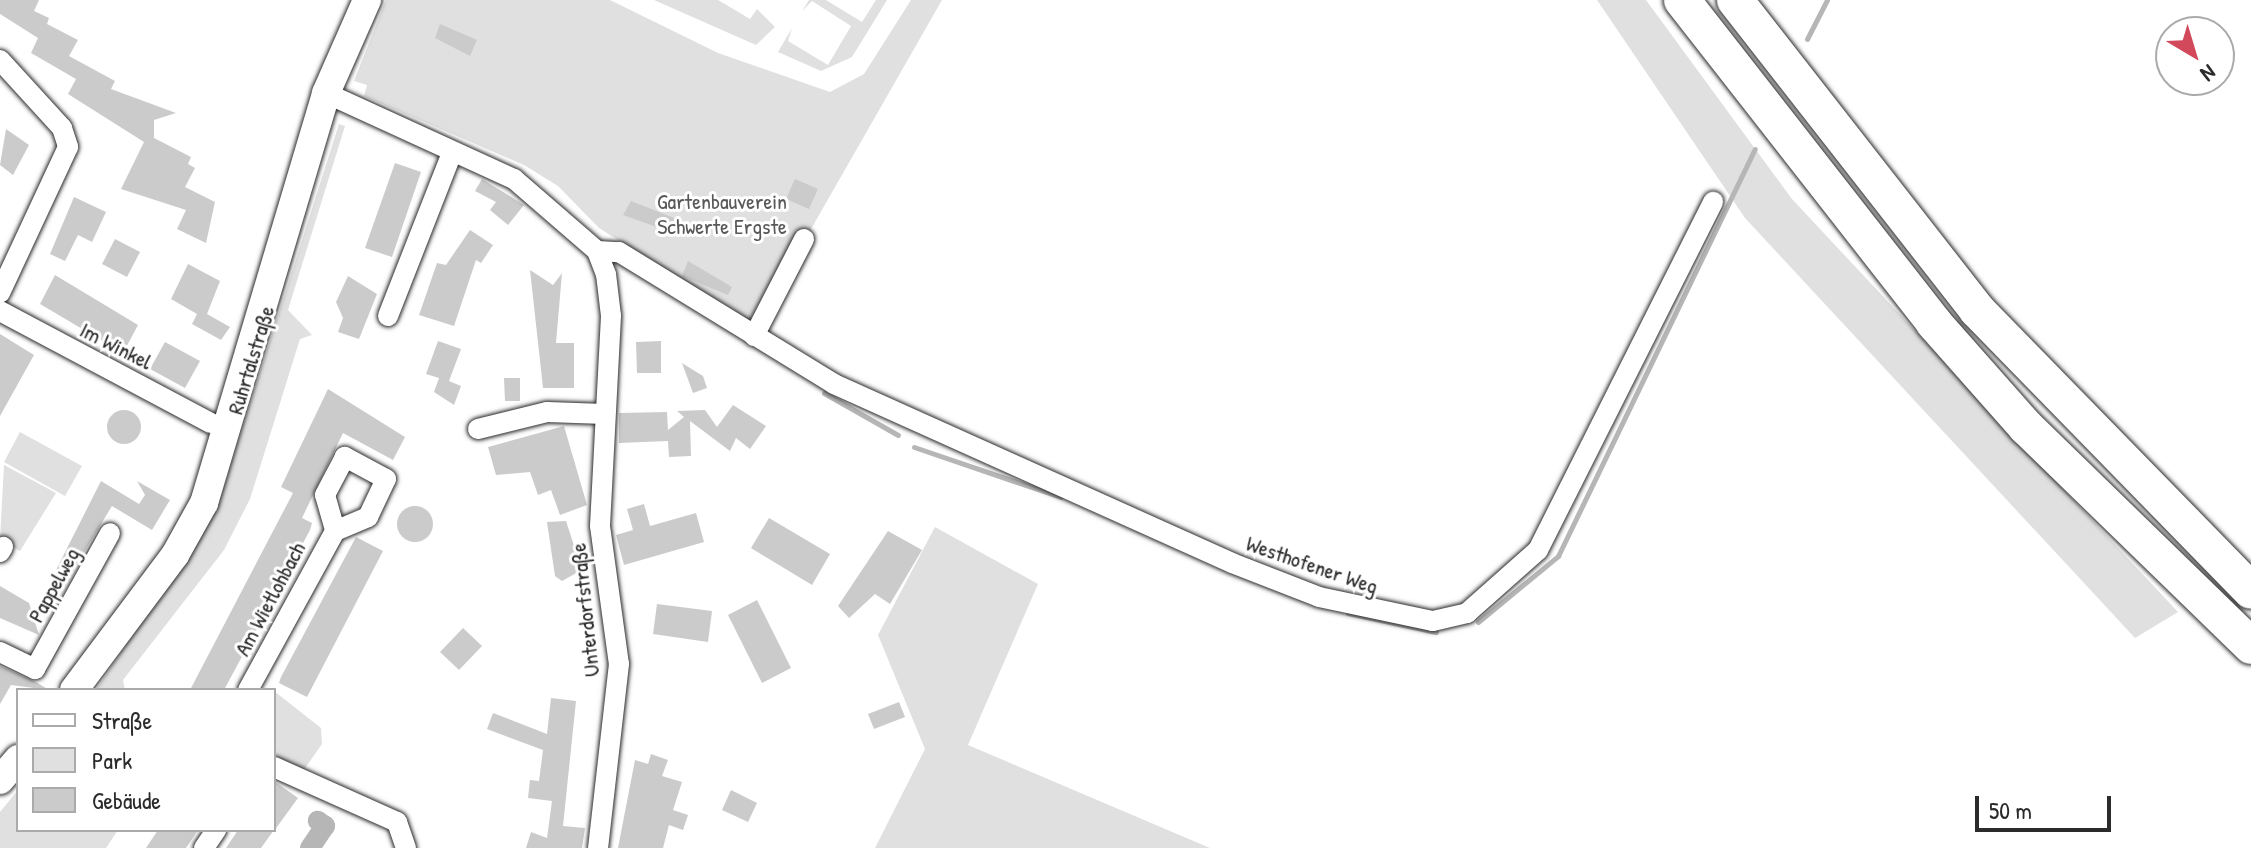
<!DOCTYPE html>
<html>
<head>
<meta charset="utf-8">
<style>
	body { margin:0 }
	#map { position:relative; width:2251px; height:848px; overflow:hidden; background:#fff; font-family:"Patrick Hand",sans-serif }
	div>[style] { position:absolute }
	.green>* { inset:0; background:#e0e0e0 }
	.stream>* { height:5px; margin:-2.5px; padding:0 2.5px; transform-origin:2.5px; border-radius:2.5px; background:#b6b6b6 }
	.canal>* { height:20px; margin:-10px; padding:0 10px; transform-origin:10px; border-radius:10px; background:#b6b6b6 }
	.building>* { inset:0; background:#cbcbcb }
	.round { border-radius:50% }
	.roads { filter:drop-shadow(0 0 2px #2b2b2b) drop-shadow(0 0 2px #2b2b2b) }
	.minor>* { height:20px; margin:-10px; padding:0 10px; transform-origin:10px; border-radius:10px; background:#fff }
	.secondary>* { height:28px; margin:-14px; padding:0 14px; transform-origin:14px; border-radius:14px; background:#fff }
	.motorway>* { height:36px; margin:-18px; padding:0 18px; transform-origin:18px; border-radius:18px; background:#fff }
	span { translate:-50% -50%; white-space:nowrap; text-align:center; line-height:1.15; -webkit-text-stroke:6px #fff; paint-order:stroke }
	.park-label { font-size:22px; color:#585858 }
	.street-label { font-size:22px; color:#2b2b2b }
	.legend { position:absolute; left:16px; top:688px; width:260px; height:144px; box-sizing:border-box; background:#fff; border:2px solid #aaa; margin:0; padding:10px 14px; list-style:none; font-size:24px; color:#2b2b2b }
	.legend li { display:flex; align-items:center; gap:16px; height:40px }
	.legend b { width:40px; border:2px solid #aaa }
	.north { position:absolute; left:2155px; top:16px; width:80px; height:80px; box-sizing:border-box; background:#fff; border:2px solid #aaa; border-radius:50%; rotate:142deg; font-size:22px; font-weight:700; line-height:32px; text-align:center; color:#2b2b2b }
	.north::after { content:''; display:block; margin:auto; width:28px; height:36px; background:#d1495b; clip-path:polygon(50% 0,100% 100%,50% 72%,0 100%) }
	.scale { position:absolute; left:1975px; top:796px; width:136px; height:36px; box-sizing:border-box; border:4px solid #2b2b2b; border-top:0; padding-left:10px; font-size:24px; line-height:28px; white-space:nowrap; color:#2b2b2b; -webkit-text-stroke:6px #fff; paint-order:stroke }
</style>
</head>
<body>
<div id="map">
	<div class="green">
		<i style="clip-path:polygon(386px 0,610px 0,718px 53px,830px 92px,864px 74px,911px 0,942px 0,759px 320px,750px 324px,599px 228px,558px 186px,524px 165px,364px 96px,367px 85px,354px 81px)"></i>
		<i style="clip-path:polygon(654px 0,718px 0,750px 19px,757px 9px,775px 27px,756px 45px)"></i>
		<i style="clip-path:polygon(809px 0,826px 0,862px 22px,876px 0,887px 0,852px 57px,821px 71px,778px 52px,792px 28px,788px 41px,828px 65px,851px 26px,812px 1px,802px 11px)"></i>
		<i style="clip-path:polygon(1597px 0,1646px 0,1792px 199px,2178px 612px,2135px 638px,1745px 218px)"></i>
		<i style="clip-path:polygon(339px 124px,345px 126px,288px 310px,312px 335px,300px 339px,250px 499px,224px 550px,123px 680px,125px 690px,96px 690px,216px 511px)"></i>
		<i style="clip-path:polygon(20px 432px,82px 466px,65px 496px,4px 462px)"></i>
		<i style="clip-path:polygon(4px 465px,56px 493px,20px 551px,0 540px)"></i>
		<i style="clip-path:polygon(935px 527px,1038px 584px,968px 745px,1210px 848px,875px 848px,925px 749px,878px 635px)"></i>
		<i style="clip-path:polygon(274px 691px,321px 728px,322px 744px,303px 771px,274px 755px)"></i>
		<i style="clip-path:polygon(18px 790px,18px 830px,118px 830px,106px 848px,0 848px,0 812px)"></i>
	</div>
	<div class="stream">
		<i style="left:1807px;top:39px;width:44px;rotate:-62.9deg"></i>
		<i style="left:824px;top:393px;width:85px;rotate:29.6deg"></i>
		<i style="left:914px;top:447px;width:155px;rotate:18.8deg"></i>
		<i style="left:1348px;top:613px;width:90px;rotate:12.2deg"></i>
		<i style="left:1478px;top:622px;width:104px;rotate:-39.5deg"></i>
		<i style="left:1558px;top:556px;width:452px;rotate:-64.2deg"></i>
	</div>
	<div class="canal">
		<i style="left:310px;top:848px;width:27px;rotate:-56deg"></i>
		<i style="left:325px;top:826px;width:9px;rotate:-144deg"></i>
	</div>
	<div class="building">
		<i style="clip-path:polygon(0 0,39px 0,34px 11px,49px 18px,47px 24px,78px 40px,69px 56px,115px 81px,111px 89px,176px 113px,154px 120px,154px 138px,191px 157px,188px 164px,195px 168px,185px 187px,215px 202px,206px 243px,177px 229px,186px 210px,121px 189px,144px 142px,68px 94px,76px 79px,31px 53px,38px 38px,0 14px)"></i>
		<i style="clip-path:polygon(440px 24px,477px 40px,470px 56px,435px 38px)"></i>
		<i style="clip-path:polygon(6px 129px,29px 145px,13px 175px,0 165px)"></i>
		<i style="clip-path:polygon(395px 163px,421px 172px,392px 257px,365px 248px)"></i>
		<i style="clip-path:polygon(482px 179px,524px 205px,508px 225px,490px 210px,496px 202px,475px 191px)"></i>
		<i style="clip-path:polygon(795px 179px,818px 189px,809px 209px,786px 199px)"></i>
		<i style="clip-path:polygon(74px 197px,106px 212px,92px 242px,78px 235px,65px 261px,50px 254px)"></i>
		<i style="clip-path:polygon(631px 201px,687px 223px,682px 236px,623px 215px)"></i>
		<i style="clip-path:polygon(470px 230px,493px 245px,481px 263px,476px 260px,454px 326px,419px 315px,437px 263px,446px 265px)"></i>
		<i style="clip-path:polygon(115px 239px,140px 252px,127px 277px,102px 264px)"></i>
		<i style="clip-path:polygon(688px 261px,732px 287px,728px 295px,682px 276px)"></i>
		<i style="clip-path:polygon(188px 264px,220px 281px,207px 314px,230px 327px,221px 340px,192px 324px,197px 314px,171px 299px)"></i>
		<i style="clip-path:polygon(530px 270px,553px 285px,562px 273px,556px 343px,574px 343px,574px 388px,543px 388px)"></i>
		<i style="clip-path:polygon(55px 275px,138px 325px,123px 353px,40px 304px)"></i>
		<i style="clip-path:polygon(348px 276px,377px 294px,359px 339px,338px 332px,343px 318px,336px 302px)"></i>
		<i style="clip-path:polygon(0 334px,34px 355px,0 416px)"></i>
		<i style="clip-path:polygon(438px 341px,461px 349px,449px 381px,461px 386px,454px 405px,434px 392px,439px 378px,426px 374px)"></i>
		<i style="clip-path:polygon(661px 341px,661px 373px,637px 373px,636px 342px)"></i>
		<i style="clip-path:polygon(165px 342px,200px 361px,185px 388px,150px 369px)"></i>
		<i style="clip-path:polygon(682px 363px,703px 376px,707px 388px,693px 393px)"></i>
		<i style="clip-path:polygon(504px 378px,520px 378px,520px 401px,505px 401px)"></i>
		<i style="clip-path:polygon(328px 389px,405px 437px,393px 460px,343px 433px,302px 518px,312px 523px,310px 530px,224px 690px,190px 690px,293px 493px,281px 487px)"></i>
		<i style="clip-path:polygon(733px 405px,766px 426px,750px 449px,736px 438px,730px 451px,690px 421px,691px 456px,669px 457px,668px 441px,619px 443px,619px 413px,667px 412px,668px 430px,684px 417px,677px 411px,705px 410px,717px 427px)"></i>
		<i class="round" style="left:107px;top:410px;width:34px;height:34px"></i>
		<i style="clip-path:polygon(564px 426px,587px 505px,560px 515px,551px 490px,538px 495px,530px 472px,496px 475px,488px 447px)"></i>
		<i style="clip-path:polygon(101px 481px,139px 504px,145px 495px,137px 481px,170px 500px,152px 530px,112px 506px,69px 577px,56px 570px)"></i>
		<i style="clip-path:polygon(644px 504px,650px 526px,696px 513px,704px 542px,624px 565px,616px 535px,633px 530px,627px 509px)"></i>
		<i class="round" style="left:397px;top:506px;width:36px;height:36px"></i>
		<i style="clip-path:polygon(769px 518px,830px 554px,812px 585px,751px 548px)"></i>
		<i style="clip-path:polygon(566px 521px,582px 570px,562px 581px,555px 576px,547px 522px)"></i>
		<i style="clip-path:polygon(888px 531px,922px 550px,890px 604px,875px 594px,849px 618px,838px 606px)"></i>
		<i style="clip-path:polygon(356px 537px,383px 551px,307px 697px,279px 683px,281px 677px)"></i>
		<i style="clip-path:polygon(0 586px,29px 603px,39px 635px,0 618px)"></i>
		<i style="clip-path:polygon(757px 600px,791px 668px,762px 683px,728px 615px)"></i>
		<i style="clip-path:polygon(657px 604px,712px 611px,708px 642px,653px 634px)"></i>
		<i style="clip-path:polygon(463px 628px,482px 646px,459px 670px,440px 652px)"></i>
		<i style="clip-path:polygon(0 666px,36px 682px,49px 690px,11px 685px,0 704px)"></i>
		<i style="clip-path:polygon(551px 698px,576px 701px,563px 826px,585px 828px,582px 848px,526px 848px,531px 832px,547px 838px,552px 801px,528px 798px,530px 780px,539px 781px,543px 750px,487px 729px,493px 713px,547px 734px)"></i>
		<i style="clip-path:polygon(899px 702px,905px 717px,874px 729px,868px 714px)"></i>
		<i style="clip-path:polygon(651px 754px,668px 760px,662px 776px,682px 782px,673px 810px,688px 815px,683px 830px,669px 825px,663px 848px,618px 848px,635px 760px,648px 764px)"></i>
		<i style="clip-path:polygon(274px 781px,298px 798px,274px 831px)"></i>
		<i style="clip-path:polygon(731px 790px,757px 803px,748px 822px,722px 810px)"></i>
		<i style="clip-path:polygon(158px 830px,198px 830px,186px 848px,146px 848px)"></i>
		<i style="clip-path:polygon(238px 830px,274px 830px,261px 848px,226px 848px)"></i>
	</div>
	<div class="roads">
		<div class="minor">
			<i style="left:0;top:60px;width:92px;rotate:47.6deg"></i>
			<i style="left:62px;top:128px;width:20px;rotate:72deg"></i>
			<i style="left:68px;top:147px;width:161px;rotate:115deg"></i>
			<i style="left:326px;top:93px;width:207px;rotate:24.6deg"></i>
			<i style="left:514px;top:179px;width:110px;rotate:40.9deg"></i>
			<i style="left:597px;top:251px;width:25px;rotate:69deg"></i>
			<i style="left:606px;top:274px;width:42px;rotate:83.2deg"></i>
			<i style="left:611px;top:316px;width:210px;rotate:93deg"></i>
			<i style="left:600px;top:526px;width:139px;rotate:82.2deg"></i>
			<i style="left:619px;top:664px;width:185px;rotate:96.5deg"></i>
			<i style="left:597px;top:251px;width:22px;rotate:3deg"></i>
			<i style="left:619px;top:252px;width:252px;rotate:31.5deg"></i>
			<i style="left:834px;top:384px;width:436px;rotate:24.2deg"></i>
			<i style="left:1232px;top:563px;width:93px;rotate:21.3deg"></i>
			<i style="left:1319px;top:597px;width:116px;rotate:11.9deg"></i>
			<i style="left:1433px;top:621px;width:35px;rotate:-13deg"></i>
			<i style="left:1467px;top:613px;width:95px;rotate:-41.6deg"></i>
			<i style="left:1538px;top:550px;width:390px;rotate:-63.3deg"></i>
			<i style="left:0;top:311px;width:239px;rotate:28deg"></i>
			<i style="left:388px;top:316px;width:175px;rotate:-68.6deg"></i>
			<i style="left:754px;top:336px;width:109px;rotate:-62.7deg"></i>
			<i style="left:478px;top:429px;width:71px;rotate:-13.8deg"></i>
			<i style="left:547px;top:412px;width:58px;rotate:2deg"></i>
			<i style="left:0;top:552px;width:6px;rotate:-59deg"></i>
			<i style="left:0;top:652px;width:39px;rotate:26deg"></i>
			<i style="left:35px;top:669px;width:155px;rotate:-61.1deg"></i>
			<i style="left:248px;top:690px;width:181px;rotate:-61.3deg"></i>
			<i style="left:335px;top:531px;width:36px;rotate:-23deg"></i>
			<i style="left:368px;top:517px;width:42px;rotate:-64.7deg"></i>
			<i style="left:386px;top:479px;width:47px;rotate:-151.8deg"></i>
			<i style="left:345px;top:457px;width:43px;rotate:117.8deg"></i>
			<i style="left:325px;top:495px;width:37px;rotate:74deg"></i>
			<i style="left:274px;top:767px;width:135px;rotate:24.1deg"></i>
			<i style="left:397px;top:822px;width:28px;rotate:71deg"></i>
			<i style="left:204px;top:848px;width:22px;rotate:-56deg"></i>
		</div>
		<div class="secondary">
			<i style="left:74px;top:690px;width:169px;rotate:-53.2deg"></i>
			<i style="left:175px;top:555px;width:60px;rotate:-60.9deg"></i>
			<i style="left:204px;top:503px;width:428px;rotate:-73.4deg"></i>
			<i style="left:326px;top:93px;width:102px;rotate:-66.2deg"></i>
			<i style="left:0;top:780px;width:28px;rotate:-49deg"></i>
		</div>
		<div class="motorway">
			<i style="left:1682px;top:0;width:410px;rotate:52deg"></i>
			<i style="left:1934px;top:323px;width:139px;rotate:48.5deg"></i>
			<i style="left:2026px;top:427px;width:314px;rotate:44.2deg"></i>
			<i style="left:1735px;top:0;width:393px;rotate:52deg"></i>
			<i style="left:1977px;top:310px;width:392px;rotate:45.7deg"></i>
		</div>
	</div>
	<div class="park-label">
		<span style="left:722px;top:214px">Gartenbauverein<br>Schwerte Ergste</span>
	</div>
	<div class="street-label">
		<span style="left:116px;top:346px;rotate:27deg">Im Winkel</span>
		<span style="left:251px;top:360px;rotate:-73deg">Ruhrtalstraße</span>
		<span style="left:1312px;top:565px;rotate:19deg">Westhofener Weg</span>
		<span style="left:54px;top:585px;rotate:-61deg">Pappelweg</span>
		<span style="left:270px;top:599px;rotate:-62deg">Am Wietlohbach</span>
		<span style="left:585px;top:610px;rotate:-96deg">Unterdorfstraße</span>
	</div>
	<ul class="legend">
	<li><b style="height:10px;background:#fff"></b>Straße</li>
	<li><b style="height:22px;background:#e0e0e0"></b>Park</li>
	<li><b style="height:22px;background:#cbcbcb"></b>Gebäude</li>
	</ul>
	<div class="north">N</div>
	<div class="scale">50 m</div>
</div>
</body>
</html>
